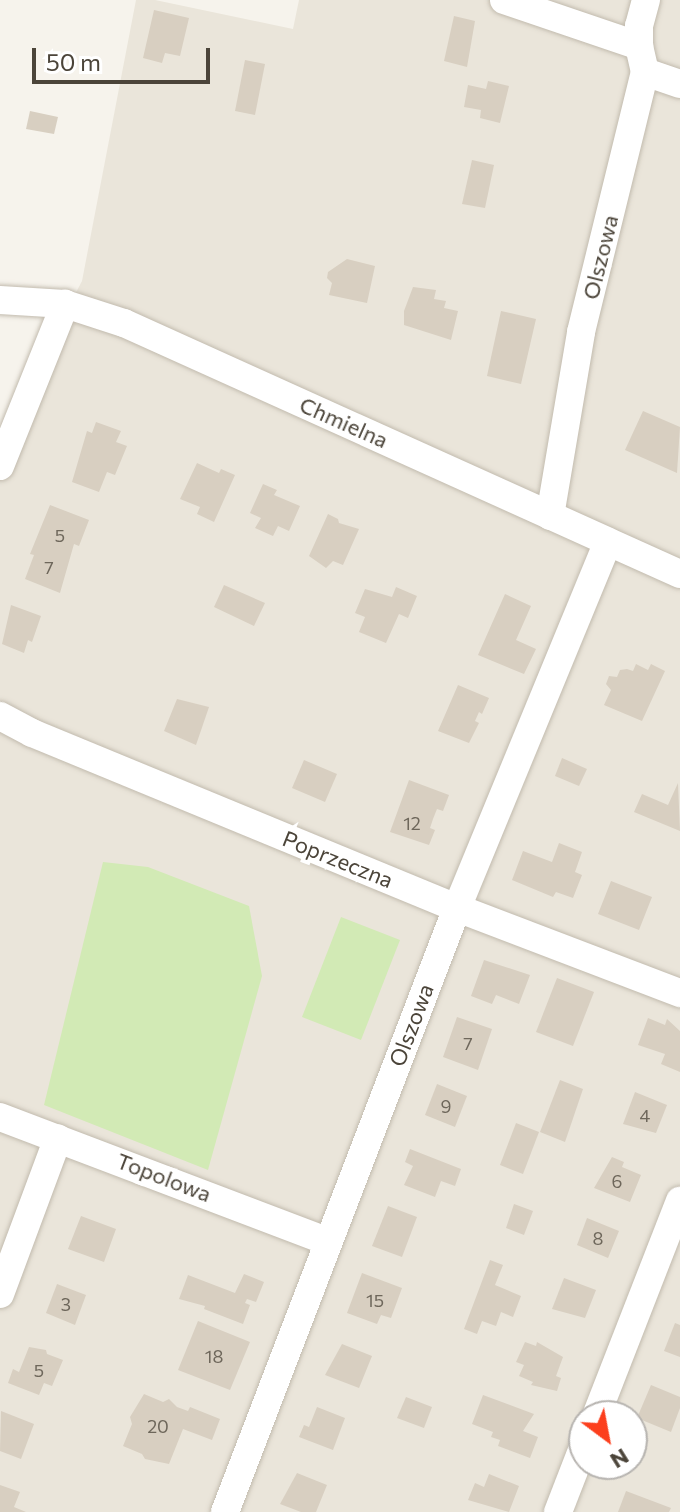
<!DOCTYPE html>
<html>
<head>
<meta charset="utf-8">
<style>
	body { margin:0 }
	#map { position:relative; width:680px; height:1512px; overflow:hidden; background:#f6f3ec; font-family:Commissioner,sans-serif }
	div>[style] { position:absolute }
	.residential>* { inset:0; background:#eae5da }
	.green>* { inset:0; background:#d2eab5 }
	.building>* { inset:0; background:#d8cfc1 }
	.roads { filter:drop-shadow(0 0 2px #c2bbae) drop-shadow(0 0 2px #c2bbae) }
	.street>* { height:28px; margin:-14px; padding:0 14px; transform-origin:14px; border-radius:14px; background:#fff }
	span { translate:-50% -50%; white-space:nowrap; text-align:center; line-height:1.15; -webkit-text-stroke:8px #fff; paint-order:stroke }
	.number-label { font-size:18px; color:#6e675b }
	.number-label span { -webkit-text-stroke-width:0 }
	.street-label { font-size:22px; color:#4b4439 }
	.north { position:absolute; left:568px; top:1400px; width:80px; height:80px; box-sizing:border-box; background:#fff; border:2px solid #b7b4b0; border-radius:50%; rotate:148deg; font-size:22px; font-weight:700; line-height:32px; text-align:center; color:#4b4439 }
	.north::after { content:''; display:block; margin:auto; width:28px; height:36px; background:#fc3f1d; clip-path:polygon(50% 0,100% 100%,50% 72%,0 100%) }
	.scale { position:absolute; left:32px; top:48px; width:178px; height:36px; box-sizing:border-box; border:4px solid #4b4439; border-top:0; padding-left:10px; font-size:24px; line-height:28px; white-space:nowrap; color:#4b4439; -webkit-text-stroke:6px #fff; paint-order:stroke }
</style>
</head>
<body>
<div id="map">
	<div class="residential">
		<i style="clip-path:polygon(evenodd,136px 0,155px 0,293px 29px,299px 0,680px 0,680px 1512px,0 1512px,0 439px,82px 281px,136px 0,584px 1416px,632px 1416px,632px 1464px,584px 1464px,584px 1416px)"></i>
	</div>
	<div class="green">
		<i style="clip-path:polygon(103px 862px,148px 867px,249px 906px,262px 976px,208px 1170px,44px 1105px)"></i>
		<i style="clip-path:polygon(341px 917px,400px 940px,361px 1040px,302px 1017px)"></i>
	</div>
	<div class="building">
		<i style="clip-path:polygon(154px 10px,189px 18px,180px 56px,165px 53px,162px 63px,143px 58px)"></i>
		<i style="clip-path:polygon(454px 16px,475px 21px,467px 67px,444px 61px)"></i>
		<i style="clip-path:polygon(245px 60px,265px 64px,255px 115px,235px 111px)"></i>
		<i style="clip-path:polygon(488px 81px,509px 86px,500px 123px,480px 118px,481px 110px,464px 107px,468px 85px,486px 89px)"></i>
		<i style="clip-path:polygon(30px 111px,58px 117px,54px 134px,26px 129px)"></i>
		<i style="clip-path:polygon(472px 160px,494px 165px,485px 208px,462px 204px)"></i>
		<i style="clip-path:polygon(347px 259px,375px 266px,367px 303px,329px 295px,332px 283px,327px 278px,328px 272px)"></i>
		<i style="clip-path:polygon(413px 287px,436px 290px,434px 299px,446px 301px,444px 308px,458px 311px,451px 340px,404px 325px,404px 311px)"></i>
		<i style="clip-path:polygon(501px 311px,536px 319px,521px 384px,487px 376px)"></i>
		<i style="clip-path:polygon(643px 411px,680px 427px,677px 473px,625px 450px)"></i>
		<i style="clip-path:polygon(96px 422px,121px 431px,116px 442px,127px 446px,115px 475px,107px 472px,99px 492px,72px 482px,87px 431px,92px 433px)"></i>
		<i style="clip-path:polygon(197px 463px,219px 473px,221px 469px,235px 475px,214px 522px,197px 514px,200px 507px,180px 499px)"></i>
		<i style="clip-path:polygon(263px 484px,277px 490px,274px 495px,300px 506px,289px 531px,278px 526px,273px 536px,255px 528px,261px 518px,250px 513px)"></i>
		<i style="clip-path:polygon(50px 505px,89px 520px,79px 546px,74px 544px,60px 593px,25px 579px,34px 555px,30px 554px)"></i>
		<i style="clip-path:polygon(328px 514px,338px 519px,339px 523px,359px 529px,343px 565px,333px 561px,326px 568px,309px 556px)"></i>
		<i style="clip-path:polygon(224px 585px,265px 603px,254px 626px,214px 607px)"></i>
		<i style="clip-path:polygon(396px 587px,417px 596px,408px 618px,399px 614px,386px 643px,359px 632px,365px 617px,355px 613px,365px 589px,392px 597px)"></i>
		<i style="clip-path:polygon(505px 594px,531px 606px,516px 640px,536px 649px,524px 674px,478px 655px)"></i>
		<i style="clip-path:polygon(11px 605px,41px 616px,32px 642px,28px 640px,24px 653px,2px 644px)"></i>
		<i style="clip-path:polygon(636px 664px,648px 670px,651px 664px,665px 671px,642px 721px,604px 705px,611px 690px,606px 684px,609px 676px,617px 677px,620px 670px,627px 669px,633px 671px)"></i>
		<i style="clip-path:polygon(458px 685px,489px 698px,482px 714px,479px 712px,475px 721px,479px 723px,469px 743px,438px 731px)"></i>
		<i style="clip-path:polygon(177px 699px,209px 707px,196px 745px,164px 731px)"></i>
		<i style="clip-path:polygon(562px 758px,587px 769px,579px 786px,555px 776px)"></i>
		<i style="clip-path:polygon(304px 760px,337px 774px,325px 802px,292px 788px)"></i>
		<i style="clip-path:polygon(409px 780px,449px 795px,443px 811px,437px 809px,433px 819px,430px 828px,435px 830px,429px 845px,390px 832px)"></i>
		<i style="clip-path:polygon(678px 783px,680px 831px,634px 812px,642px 794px,668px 805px)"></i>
		<i style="clip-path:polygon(559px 843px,582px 852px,575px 872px,582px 875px,573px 898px,556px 892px,553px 897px,512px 880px,523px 851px,552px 862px)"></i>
		<i style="clip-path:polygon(611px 881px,652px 897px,639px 930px,598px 914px)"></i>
		<i style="clip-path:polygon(484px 960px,530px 975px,519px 1004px,496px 995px,492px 1004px,471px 996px)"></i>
		<i style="clip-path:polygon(557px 978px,594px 992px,573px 1046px,536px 1032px)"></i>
		<i style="clip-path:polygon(457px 1017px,492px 1029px,478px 1070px,443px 1057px)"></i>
		<i style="clip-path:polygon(648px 1018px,665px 1025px,667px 1019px,680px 1031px,680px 1072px,661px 1064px,665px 1054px,638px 1045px)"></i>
		<i style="clip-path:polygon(560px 1080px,583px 1089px,565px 1142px,540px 1132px)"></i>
		<i style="clip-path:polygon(437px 1084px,467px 1096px,455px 1127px,425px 1115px)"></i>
		<i style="clip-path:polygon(635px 1092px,667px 1105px,656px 1133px,623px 1124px)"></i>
		<i style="clip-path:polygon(516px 1123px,539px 1132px,523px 1174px,500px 1165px)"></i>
		<i style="clip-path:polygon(410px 1149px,461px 1169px,455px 1186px,441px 1181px,435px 1197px,404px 1185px,413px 1166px,405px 1162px)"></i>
		<i style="clip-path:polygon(612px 1157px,624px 1162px,622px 1167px,641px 1175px,630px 1202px,594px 1188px)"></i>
		<i style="clip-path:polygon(514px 1204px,533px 1211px,524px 1235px,506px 1228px)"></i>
		<i style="clip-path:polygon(388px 1206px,417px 1217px,402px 1257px,372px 1246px)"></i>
		<i style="clip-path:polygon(81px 1216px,116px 1229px,104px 1262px,68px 1249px)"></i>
		<i style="clip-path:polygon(587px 1218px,619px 1231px,608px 1258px,577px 1245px)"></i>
		<i style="clip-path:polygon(490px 1260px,503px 1265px,495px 1285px,521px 1296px,513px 1317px,501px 1312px,496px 1326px,482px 1321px,477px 1334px,464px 1329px)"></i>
		<i style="clip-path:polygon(362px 1273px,402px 1288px,391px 1318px,381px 1315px,377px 1324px,347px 1313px)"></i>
		<i style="clip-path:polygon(244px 1274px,264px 1282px,256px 1302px,247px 1299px,245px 1303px,250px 1305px,243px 1324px,204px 1309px,205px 1306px,179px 1299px,188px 1275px,235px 1293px)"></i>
		<i style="clip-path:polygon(564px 1278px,596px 1290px,585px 1318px,552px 1309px)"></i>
		<i style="clip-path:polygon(57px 1284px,86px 1295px,75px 1325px,46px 1313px)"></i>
		<i style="clip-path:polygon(198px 1321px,250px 1342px,230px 1390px,178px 1370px)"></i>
		<i style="clip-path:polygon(675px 1323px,680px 1325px,680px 1357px,664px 1351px)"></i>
		<i style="clip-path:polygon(525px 1342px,536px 1346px,537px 1342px,563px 1357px,556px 1376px,561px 1378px,557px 1391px,531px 1385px,533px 1382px,519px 1376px,524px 1365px,516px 1362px)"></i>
		<i style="clip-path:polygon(342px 1344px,372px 1356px,359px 1388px,325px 1375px)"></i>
		<i style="clip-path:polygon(29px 1347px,46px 1350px,47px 1354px,63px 1360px,52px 1386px,44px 1383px,39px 1395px,8px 1383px,13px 1369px,19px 1372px)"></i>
		<i style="clip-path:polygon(651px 1385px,680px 1397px,680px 1408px,671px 1432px,637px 1418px)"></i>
		<i style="clip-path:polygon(144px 1394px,163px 1402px,169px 1399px,177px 1407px,188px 1411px,190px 1407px,220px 1419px,212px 1440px,183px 1429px,169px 1464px,145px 1459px,142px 1454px,123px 1446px,132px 1424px,130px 1417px)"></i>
		<i style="clip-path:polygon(483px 1395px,534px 1414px,523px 1431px,538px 1437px,530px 1458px,498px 1446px,500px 1440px,491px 1437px,493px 1432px,472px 1424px)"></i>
		<i style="clip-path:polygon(406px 1397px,432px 1407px,424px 1428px,397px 1418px)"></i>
		<i style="clip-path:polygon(317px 1407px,345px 1418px,333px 1450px,299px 1437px,304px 1425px,309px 1427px)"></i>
		<i style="clip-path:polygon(1px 1411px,34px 1424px,21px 1459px,0 1451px)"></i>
		<i style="clip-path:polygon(297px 1473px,327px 1485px,316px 1512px,301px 1512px,280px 1504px)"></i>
		<i style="clip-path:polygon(489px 1474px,519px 1486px,509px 1512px,468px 1500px,475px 1483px,484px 1487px)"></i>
		<i style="clip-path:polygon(0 1485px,20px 1492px,14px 1507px,26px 1512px,0 1512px)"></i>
		<i style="clip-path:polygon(626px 1491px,671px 1508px,669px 1512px,618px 1512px)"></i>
	</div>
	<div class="roads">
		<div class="street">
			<i style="left:504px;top:0;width:143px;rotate:18.8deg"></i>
			<i style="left:645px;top:72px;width:37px;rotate:19deg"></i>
			<i style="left:0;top:300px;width:65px;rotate:3.5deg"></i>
			<i style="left:65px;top:304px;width:62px;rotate:17.9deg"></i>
			<i style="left:124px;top:323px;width:610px;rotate:24.3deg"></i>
			<i style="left:0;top:466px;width:175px;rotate:-68.1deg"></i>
			<i style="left:550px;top:516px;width:187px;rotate:-80.4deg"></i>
			<i style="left:581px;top:332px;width:268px;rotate:-76.2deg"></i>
			<i style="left:645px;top:72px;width:27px;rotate:-103deg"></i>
			<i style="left:639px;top:46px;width:20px;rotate:-90deg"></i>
			<i style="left:639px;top:26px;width:27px;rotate:-75deg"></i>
			<i style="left:0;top:716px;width:36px;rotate:28deg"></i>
			<i style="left:32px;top:733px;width:460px;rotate:22.4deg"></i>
			<i style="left:457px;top:908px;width:239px;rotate:20.9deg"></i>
			<i style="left:0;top:1117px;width:350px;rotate:20.8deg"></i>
			<i style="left:0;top:1294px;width:166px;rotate:-69.6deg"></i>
			<i style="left:596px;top:1416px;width:231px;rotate:-68.7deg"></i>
			<i style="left:225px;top:1512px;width:647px;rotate:-68.99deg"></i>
			<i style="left:457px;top:908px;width:396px;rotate:-67.6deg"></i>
			<i style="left:558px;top:1512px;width:72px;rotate:-68.8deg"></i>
		</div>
	</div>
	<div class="number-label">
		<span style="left:60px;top:535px">5</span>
		<span style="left:49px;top:567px">7</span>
		<span style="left:412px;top:823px">12</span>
		<span style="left:468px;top:1043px">7</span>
		<span style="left:446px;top:1106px">9</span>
		<span style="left:645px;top:1115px">4</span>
		<span style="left:617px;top:1181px">6</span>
		<span style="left:598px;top:1238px">8</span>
		<span style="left:375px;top:1300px">15</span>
		<span style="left:66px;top:1304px">3</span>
		<span style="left:214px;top:1356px">18</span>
		<span style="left:39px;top:1370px">5</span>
		<span style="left:158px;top:1426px">20</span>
	</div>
	<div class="street-label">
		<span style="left:600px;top:257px;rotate:-76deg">Olszowa</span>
		<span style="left:344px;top:422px;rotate:24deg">Chmielna</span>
		<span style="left:338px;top:859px;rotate:22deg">Poprzeczna</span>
		<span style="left:411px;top:1025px;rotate:-69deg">Olszowa</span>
		<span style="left:164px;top:1177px;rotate:21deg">Topolowa</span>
	</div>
	<div class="north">N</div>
	<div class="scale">50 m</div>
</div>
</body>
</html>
